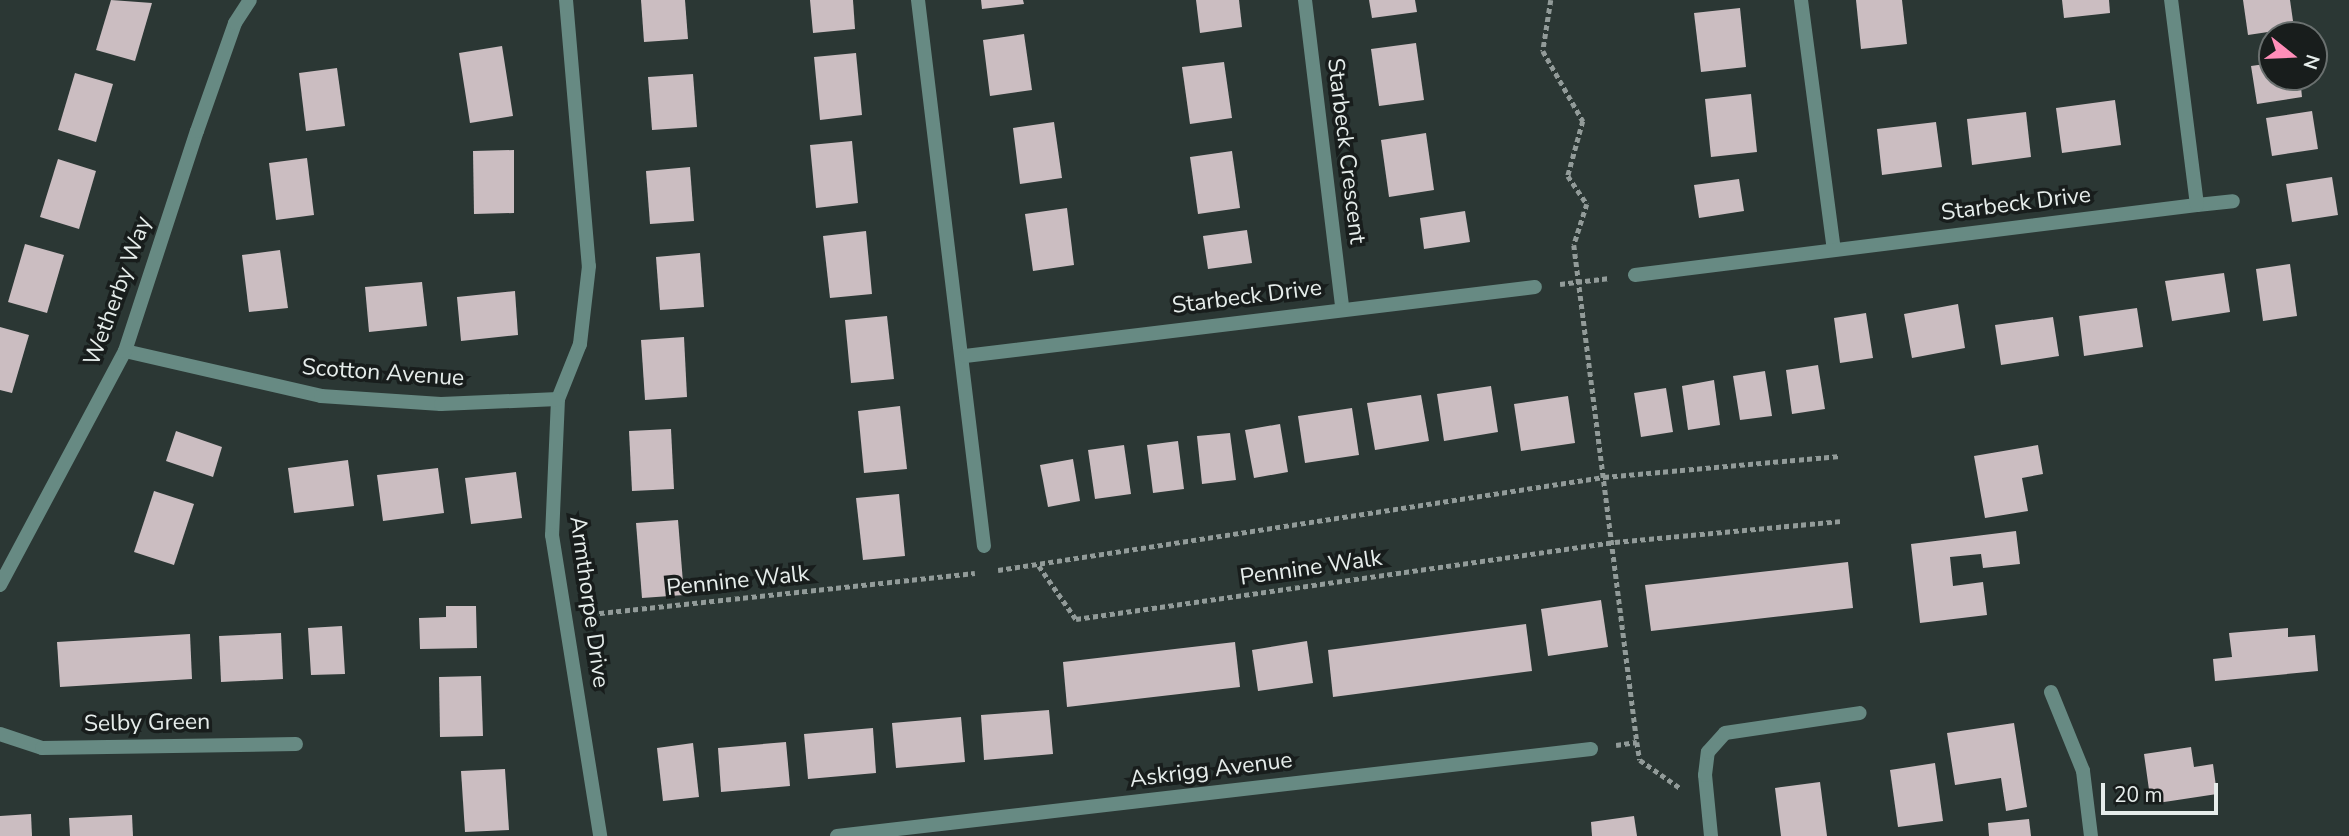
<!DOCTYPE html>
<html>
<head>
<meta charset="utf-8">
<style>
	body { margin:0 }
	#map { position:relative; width:2349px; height:836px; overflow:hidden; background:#2b3734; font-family:"Nunito Sans",sans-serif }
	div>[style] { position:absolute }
	.building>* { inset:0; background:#cbbdc1 }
	.path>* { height:4.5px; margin-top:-2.25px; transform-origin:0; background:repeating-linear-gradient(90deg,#929b99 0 5px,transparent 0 8.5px) }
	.minor>* { height:14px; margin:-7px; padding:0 7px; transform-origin:7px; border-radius:7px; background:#678a83 }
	span { translate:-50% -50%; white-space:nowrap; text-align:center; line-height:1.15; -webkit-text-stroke:7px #181d1c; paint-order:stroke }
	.street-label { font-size:23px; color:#e6edeb }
	.north { position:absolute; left:2258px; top:21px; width:70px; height:70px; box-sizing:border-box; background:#181d1c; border:2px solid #6a706f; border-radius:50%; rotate:108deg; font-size:19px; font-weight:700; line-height:28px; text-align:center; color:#e6edeb }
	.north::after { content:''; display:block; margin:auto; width:24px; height:32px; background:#ff8eb9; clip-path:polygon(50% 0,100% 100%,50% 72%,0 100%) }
	.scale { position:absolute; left:2101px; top:783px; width:117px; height:32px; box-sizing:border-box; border:4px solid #e6edeb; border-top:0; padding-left:9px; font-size:21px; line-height:24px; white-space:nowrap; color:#e6edeb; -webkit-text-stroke:5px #181d1c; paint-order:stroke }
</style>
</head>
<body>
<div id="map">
	<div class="building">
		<i style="clip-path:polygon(111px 0,152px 3px,135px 61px,96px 50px)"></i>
		<i style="clip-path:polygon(641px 0,685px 0,688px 39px,644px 42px)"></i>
		<i style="clip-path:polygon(810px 0,853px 0,855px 29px,813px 33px)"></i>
		<i style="clip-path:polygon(981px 0,1023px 0,1024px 4px,982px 9px)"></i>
		<i style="clip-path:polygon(1196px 0,1239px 0,1242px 27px,1200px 33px)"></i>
		<i style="clip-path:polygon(1369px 0,1415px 0,1417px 12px,1372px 18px)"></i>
		<i style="clip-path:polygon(1856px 0,1902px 0,1907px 44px,1861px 49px)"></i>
		<i style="clip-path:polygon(2062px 0,2109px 0,2110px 13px,2064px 18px)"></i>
		<i style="clip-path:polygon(2243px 0,2290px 0,2294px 28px,2248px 35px)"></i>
		<i style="clip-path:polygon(1740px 8px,1746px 67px,1701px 72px,1694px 13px)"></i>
		<i style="clip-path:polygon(1024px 34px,1032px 90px,990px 96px,983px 40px)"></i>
		<i style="clip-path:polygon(1416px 43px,1424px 100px,1379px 106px,1371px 49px)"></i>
		<i style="clip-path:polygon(502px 46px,513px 116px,470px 123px,459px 53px)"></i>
		<i style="clip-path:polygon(856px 53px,862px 115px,820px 120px,814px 57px)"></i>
		<i style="clip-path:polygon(1224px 62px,1232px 118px,1190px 124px,1182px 67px)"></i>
		<i style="clip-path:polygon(2272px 63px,2272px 77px,2300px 77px,2302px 97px,2257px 104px,2251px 66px)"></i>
		<i style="clip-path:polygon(337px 68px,345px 126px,306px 131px,299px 73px)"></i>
		<i style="clip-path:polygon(75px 73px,113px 84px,96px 142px,58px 130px)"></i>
		<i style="clip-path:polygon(693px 74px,697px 127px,652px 130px,648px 77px)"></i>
		<i style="clip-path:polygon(1751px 94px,1757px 152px,1711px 157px,1705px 99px)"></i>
		<i style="clip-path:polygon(2115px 100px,2121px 145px,2062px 153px,2056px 108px)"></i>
		<i style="clip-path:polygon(2312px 111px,2318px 149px,2272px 156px,2266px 118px)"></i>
		<i style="clip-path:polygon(2026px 112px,2031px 157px,1972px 165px,1967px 119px)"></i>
		<i style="clip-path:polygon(1054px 122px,1062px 178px,1020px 184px,1013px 128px)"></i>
		<i style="clip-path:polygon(1936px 122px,1942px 167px,1882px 175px,1877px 129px)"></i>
		<i style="clip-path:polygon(1426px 133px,1434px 190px,1389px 197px,1381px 140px)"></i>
		<i style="clip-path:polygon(852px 141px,858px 203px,816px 208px,810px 145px)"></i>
		<i style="clip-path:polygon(514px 150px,514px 213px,474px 214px,473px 151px)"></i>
		<i style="clip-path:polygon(1232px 151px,1240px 208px,1198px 214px,1190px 157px)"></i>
		<i style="clip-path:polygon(307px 158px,314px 215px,276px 220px,269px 163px)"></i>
		<i style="clip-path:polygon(58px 159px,96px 171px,79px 229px,40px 217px)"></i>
		<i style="clip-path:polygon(690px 167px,694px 221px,650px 224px,646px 171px)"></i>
		<i style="clip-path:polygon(2332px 177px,2338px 215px,2292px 222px,2286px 184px)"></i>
		<i style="clip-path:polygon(1739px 179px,1744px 211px,1699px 218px,1694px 185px)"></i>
		<i style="clip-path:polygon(1067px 208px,1074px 265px,1033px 271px,1025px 214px)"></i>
		<i style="clip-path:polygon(1465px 211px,1470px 242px,1424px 249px,1420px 218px)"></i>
		<i style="clip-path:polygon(1247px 230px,1252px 263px,1208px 269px,1203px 236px)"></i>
		<i style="clip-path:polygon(866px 231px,872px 294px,830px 298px,823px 236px)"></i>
		<i style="clip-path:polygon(25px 244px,64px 255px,47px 313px,8px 302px)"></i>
		<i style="clip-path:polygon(280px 250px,288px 308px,249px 312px,242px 255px)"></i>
		<i style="clip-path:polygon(700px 253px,704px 307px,660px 310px,656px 257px)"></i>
		<i style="clip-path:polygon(2290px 264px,2297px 316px,2263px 321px,2256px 269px)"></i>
		<i style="clip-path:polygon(2224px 273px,2230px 312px,2172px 321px,2165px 281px)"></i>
		<i style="clip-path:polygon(422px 282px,427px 326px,369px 332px,365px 287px)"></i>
		<i style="clip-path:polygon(515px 291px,518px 335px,461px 341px,457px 297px)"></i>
		<i style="clip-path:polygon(1958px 304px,1965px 348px,1912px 358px,1904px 314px)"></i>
		<i style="clip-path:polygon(2137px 308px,2143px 347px,2084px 356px,2079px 316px)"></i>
		<i style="clip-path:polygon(1866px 313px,1873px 358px,1840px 363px,1834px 318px)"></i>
		<i style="clip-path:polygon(887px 316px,894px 379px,851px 383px,845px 320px)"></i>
		<i style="clip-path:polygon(2053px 317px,2059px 356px,2001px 365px,1995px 325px)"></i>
		<i style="clip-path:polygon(0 327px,29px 335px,12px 393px,0 390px)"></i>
		<i style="clip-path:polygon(684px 337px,687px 397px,645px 400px,641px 340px)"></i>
		<i style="clip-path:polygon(1818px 365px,1825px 409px,1792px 414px,1786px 370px)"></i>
		<i style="clip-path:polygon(1765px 371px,1772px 416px,1740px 420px,1733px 376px)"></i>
		<i style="clip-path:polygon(1714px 380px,1720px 425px,1688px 430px,1682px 386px)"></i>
		<i style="clip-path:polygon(1491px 386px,1498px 432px,1444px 441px,1437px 394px)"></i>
		<i style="clip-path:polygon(1666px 388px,1673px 432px,1641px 437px,1634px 393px)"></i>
		<i style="clip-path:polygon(1421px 395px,1429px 441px,1375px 450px,1367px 403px)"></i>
		<i style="clip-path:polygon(1568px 396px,1575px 443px,1521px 451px,1514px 404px)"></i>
		<i style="clip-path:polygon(900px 406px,907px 469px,864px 473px,858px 411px)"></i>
		<i style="clip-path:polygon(1352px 408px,1359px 455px,1305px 463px,1298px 416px)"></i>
		<i style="clip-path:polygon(1280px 424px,1288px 472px,1254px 478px,1245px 430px)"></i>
		<i style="clip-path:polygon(671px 429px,674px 489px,632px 491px,629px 431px)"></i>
		<i style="clip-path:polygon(176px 431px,222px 447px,213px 477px,166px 461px)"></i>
		<i style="clip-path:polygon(1230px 433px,1236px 480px,1202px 484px,1197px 436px)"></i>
		<i style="clip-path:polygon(1178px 441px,1184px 489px,1153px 493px,1147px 445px)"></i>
		<i style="clip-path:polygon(1124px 445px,1131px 494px,1095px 499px,1088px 450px)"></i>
		<i style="clip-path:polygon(2038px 445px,2043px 474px,2022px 478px,2028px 511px,1985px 518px,1974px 456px)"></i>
		<i style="clip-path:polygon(1073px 459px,1080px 501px,1048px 507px,1040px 465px)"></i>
		<i style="clip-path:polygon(348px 460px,354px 506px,294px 513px,288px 468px)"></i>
		<i style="clip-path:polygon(438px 468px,444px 513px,383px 521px,377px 475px)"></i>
		<i style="clip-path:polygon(516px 472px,522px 518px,471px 524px,465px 478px)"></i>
		<i style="clip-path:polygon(154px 491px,194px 504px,174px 565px,134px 552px)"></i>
		<i style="clip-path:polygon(899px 494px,905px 556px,863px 560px,856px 498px)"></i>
		<i style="clip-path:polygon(678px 520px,684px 595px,642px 598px,636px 523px)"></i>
		<i style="clip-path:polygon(2016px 531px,2020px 564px,1983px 568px,1981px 554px,1950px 557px,1953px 586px,1983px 582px,1987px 615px,1920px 623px,1911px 544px)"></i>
		<i style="clip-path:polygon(1848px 562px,1853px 608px,1651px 631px,1645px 585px)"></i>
		<i style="clip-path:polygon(1601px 600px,1608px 647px,1548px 656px,1541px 609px)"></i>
		<i style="clip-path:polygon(446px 606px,476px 606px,477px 648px,420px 649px,419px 618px,446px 617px)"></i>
		<i style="clip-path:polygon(1526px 624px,1532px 671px,1333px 697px,1328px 650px)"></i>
		<i style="clip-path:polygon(342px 626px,345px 674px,311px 675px,308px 628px)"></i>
		<i style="clip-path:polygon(2288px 628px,2288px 637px,2315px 635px,2318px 671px,2215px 681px,2213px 659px,2232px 657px,2229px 633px)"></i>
		<i style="clip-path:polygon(281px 633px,283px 679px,221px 682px,219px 636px)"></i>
		<i style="clip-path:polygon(190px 634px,192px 679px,60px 687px,57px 642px)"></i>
		<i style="clip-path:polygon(1307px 641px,1313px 683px,1258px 691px,1252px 650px)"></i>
		<i style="clip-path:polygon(1235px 642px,1240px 687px,1067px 707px,1063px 662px)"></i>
		<i style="clip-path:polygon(481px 676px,483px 736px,440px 737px,439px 677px)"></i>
		<i style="clip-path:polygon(1049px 710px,1053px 754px,984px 760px,981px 715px)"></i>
		<i style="clip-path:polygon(961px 717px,965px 762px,896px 768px,892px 723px)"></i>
		<i style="clip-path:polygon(2014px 723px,2027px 807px,2006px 811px,2001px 778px,1955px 785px,1947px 733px)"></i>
		<i style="clip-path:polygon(873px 728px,876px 773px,808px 779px,804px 734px)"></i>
		<i style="clip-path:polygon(786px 742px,790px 786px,721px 792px,718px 748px)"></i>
		<i style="clip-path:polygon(693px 743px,699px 797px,663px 801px,657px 748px)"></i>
		<i style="clip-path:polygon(2191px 747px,2194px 767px,2213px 764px,2217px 794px,2151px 804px,2144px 754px)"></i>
		<i style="clip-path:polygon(1935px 763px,1943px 821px,1898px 827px,1890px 770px)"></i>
		<i style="clip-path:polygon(505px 769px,509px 830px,465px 832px,461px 771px)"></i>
		<i style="clip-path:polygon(1820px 782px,1827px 836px,1781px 836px,1775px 788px)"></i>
		<i style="clip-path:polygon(31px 814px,32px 836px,0 836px,0 816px)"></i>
		<i style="clip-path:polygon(132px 815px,133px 836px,70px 836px,69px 818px)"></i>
		<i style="clip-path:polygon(1634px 816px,1637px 836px,1592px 836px,1591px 822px)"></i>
		<i style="clip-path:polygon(2029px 819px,2031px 836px,1989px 836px,1988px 823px)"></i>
	</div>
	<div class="path">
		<i style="left:1551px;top:0;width:52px;rotate:98.9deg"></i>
		<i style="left:1543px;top:51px;width:81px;rotate:60.3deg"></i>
		<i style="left:1583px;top:121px;width:57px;rotate:105.3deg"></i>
		<i style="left:1568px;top:176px;width:34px;rotate:56deg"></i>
		<i style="left:1587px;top:204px;width:43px;rotate:107.6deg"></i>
		<i style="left:1574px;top:245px;width:501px;rotate:82.78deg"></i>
		<i style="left:1560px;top:284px;width:50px;rotate:-6.8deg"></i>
		<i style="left:1039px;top:566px;width:65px;rotate:55.1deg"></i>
		<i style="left:1076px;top:619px;width:544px;rotate:-8.13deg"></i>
		<i style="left:1615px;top:542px;width:226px;rotate:-5.3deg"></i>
		<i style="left:998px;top:570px;width:613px;rotate:-8.72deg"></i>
		<i style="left:1604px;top:477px;width:237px;rotate:-5.1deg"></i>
		<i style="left:591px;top:614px;width:386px;rotate:-6.1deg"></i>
		<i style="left:1616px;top:745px;width:21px;rotate:-8deg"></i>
		<i style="left:1637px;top:742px;width:18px;rotate:81deg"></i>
		<i style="left:1640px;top:760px;width:49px;rotate:35deg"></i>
	</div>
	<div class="minor">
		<i style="left:566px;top:0;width:267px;rotate:85.1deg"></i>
		<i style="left:589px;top:266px;width:79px;rotate:96.6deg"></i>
		<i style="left:580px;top:344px;width:59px;rotate:111.8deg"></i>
		<i style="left:558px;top:399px;width:136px;rotate:92.5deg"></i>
		<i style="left:552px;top:535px;width:305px;rotate:80.9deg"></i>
		<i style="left:918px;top:0;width:550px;rotate:83.11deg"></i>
		<i style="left:1305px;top:0;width:310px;rotate:83.1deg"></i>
		<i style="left:1801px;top:0;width:251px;rotate:82.5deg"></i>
		<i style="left:2197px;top:205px;width:36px;rotate:-6deg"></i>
		<i style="left:1635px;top:275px;width:566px;rotate:-7.1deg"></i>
		<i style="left:2197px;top:205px;width:207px;rotate:-97.2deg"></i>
		<i style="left:125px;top:351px;width:201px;rotate:12.9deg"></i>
		<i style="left:321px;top:396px;width:120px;rotate:3.8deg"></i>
		<i style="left:441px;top:404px;width:117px;rotate:-2.4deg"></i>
		<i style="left:965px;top:356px;width:574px;rotate:-6.9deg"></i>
		<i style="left:0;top:585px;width:265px;rotate:-61.9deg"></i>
		<i style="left:125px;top:351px;width:231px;rotate:-71.9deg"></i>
		<i style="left:197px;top:131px;width:114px;rotate:-70.6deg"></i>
		<i style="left:235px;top:23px;width:27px;rotate:-57deg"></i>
		<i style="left:2051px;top:692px;width:85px;rotate:67.9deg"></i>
		<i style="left:2083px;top:771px;width:65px;rotate:83deg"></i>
		<i style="left:0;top:734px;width:44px;rotate:18.4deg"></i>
		<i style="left:42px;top:748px;width:254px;rotate:-0.9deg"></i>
		<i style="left:837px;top:836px;width:759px;rotate:-6.58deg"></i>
		<i style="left:1711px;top:836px;width:61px;rotate:-95.6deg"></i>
		<i style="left:1705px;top:775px;width:23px;rotate:-83deg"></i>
		<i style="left:1708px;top:752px;width:25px;rotate:-48deg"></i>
		<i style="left:1725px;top:733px;width:136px;rotate:-8.4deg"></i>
	</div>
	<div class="street-label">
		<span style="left:1346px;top:151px;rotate:83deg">Starbeck Crescent</span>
		<span style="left:2016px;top:204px;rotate:-7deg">Starbeck Drive</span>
		<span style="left:118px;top:291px;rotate:-70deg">Wetherby Way</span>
		<span style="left:1247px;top:297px;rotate:-7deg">Starbeck Drive</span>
		<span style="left:383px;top:373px;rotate:4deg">Scotton Avenue</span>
		<span style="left:1311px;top:568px;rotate:-8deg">Pennine Walk</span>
		<span style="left:738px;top:581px;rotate:-6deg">Pennine Walk</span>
		<span style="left:589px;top:602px;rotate:82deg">Armthorpe Drive</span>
		<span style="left:147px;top:723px;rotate:-1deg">Selby Green</span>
		<span style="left:1211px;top:770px;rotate:-7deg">Askrigg Avenue</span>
	</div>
	<div class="north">N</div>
	<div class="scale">20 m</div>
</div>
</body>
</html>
